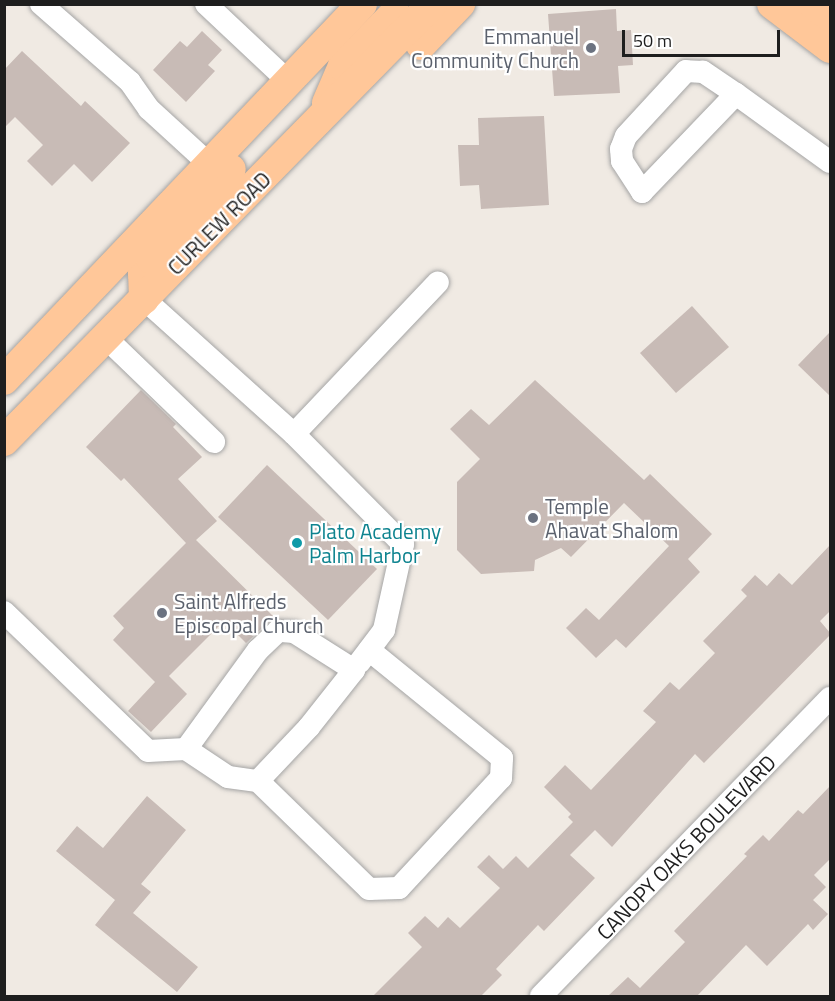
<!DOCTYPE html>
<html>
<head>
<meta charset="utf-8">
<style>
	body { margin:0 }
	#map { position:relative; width:835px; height:1001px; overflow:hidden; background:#f0eae3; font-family:"Titillium Web",sans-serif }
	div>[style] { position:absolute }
	.building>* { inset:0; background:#c8bbb6 }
	.roads { filter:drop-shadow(0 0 2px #a5a5a5) drop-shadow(0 0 2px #a5a5a5) }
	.minor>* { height:22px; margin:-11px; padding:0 11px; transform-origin:11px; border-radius:11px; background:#fff }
	.major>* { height:30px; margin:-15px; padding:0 15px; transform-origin:15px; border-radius:15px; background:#ffc799 }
	.dots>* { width:16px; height:16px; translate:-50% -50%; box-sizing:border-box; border:3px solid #fff; border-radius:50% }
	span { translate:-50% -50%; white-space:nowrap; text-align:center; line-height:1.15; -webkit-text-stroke:4.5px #fff; paint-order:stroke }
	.worship-label { font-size:21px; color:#5b616d }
	.right { translate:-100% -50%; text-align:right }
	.left { translate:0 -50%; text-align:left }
	.street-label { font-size:21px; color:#1e1e1e }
	.culture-label { font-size:21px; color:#0d838f }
	.frame { position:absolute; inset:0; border:6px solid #1e1e1e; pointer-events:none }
	.scale { position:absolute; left:622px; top:30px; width:158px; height:27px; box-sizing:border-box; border:3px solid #1e1e1e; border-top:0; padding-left:8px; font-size:18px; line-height:21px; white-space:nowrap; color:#1e1e1e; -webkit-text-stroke:4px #fff; paint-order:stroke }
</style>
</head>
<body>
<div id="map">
	<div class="building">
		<i style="clip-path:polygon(616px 9px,617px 31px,631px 30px,633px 65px,618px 66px,620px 93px,554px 96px,548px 14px)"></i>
		<i style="clip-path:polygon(202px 31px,222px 50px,208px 65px,215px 71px,186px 102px,153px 70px,180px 41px,187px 47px)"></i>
		<i style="clip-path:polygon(22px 51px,81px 106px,85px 101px,130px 143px,92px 182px,74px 164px,52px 186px,27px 161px,43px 145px,15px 117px,4px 128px,4px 70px)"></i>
		<i style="clip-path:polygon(544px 116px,549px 205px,481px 209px,479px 185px,460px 186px,458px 145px,479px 145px,478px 118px)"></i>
		<i style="clip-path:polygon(692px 306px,729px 347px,676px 393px,640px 353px)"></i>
		<i style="clip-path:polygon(831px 331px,831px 397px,798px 365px)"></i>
		<i style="clip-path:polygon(535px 380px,644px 480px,650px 474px,712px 534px,688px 559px,700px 572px,626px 648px,616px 639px,596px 658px,566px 628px,586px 608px,599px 620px,669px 546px,624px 503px,571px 557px,561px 548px,535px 560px,534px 571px,481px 574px,457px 550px,457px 482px,480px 459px,450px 429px,471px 409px,489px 425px)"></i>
		<i style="clip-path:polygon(141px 390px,176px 424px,173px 427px,202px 457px,178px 479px,217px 521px,196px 540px,274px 617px,246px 643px,224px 621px,169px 676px,187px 694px,151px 732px,128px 711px,155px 682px,113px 640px,124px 628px,113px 616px,186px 543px,124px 478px,121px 481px,86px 447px)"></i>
		<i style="clip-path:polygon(267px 465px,377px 569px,328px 620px,218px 517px)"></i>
		<i style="clip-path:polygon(831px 544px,831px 610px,820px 621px,831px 634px,704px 763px,695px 754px,612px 847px,595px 830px,570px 855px,595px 878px,544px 931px,538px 925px,496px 969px,502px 975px,481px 996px,373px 996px,422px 947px,408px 933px,425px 916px,438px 928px,448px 917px,460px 928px,500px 888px,477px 867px,489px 855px,503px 869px,516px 856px,528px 868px,573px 822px,568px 817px,571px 814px,544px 787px,565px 765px,591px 790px,656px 722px,643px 711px,670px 682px,679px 690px,715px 653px,703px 641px,747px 596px,741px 590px,755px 575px,767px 586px,779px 573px,792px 585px)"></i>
		<i style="clip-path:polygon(831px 785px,831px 858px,814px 875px,826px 887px,813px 900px,828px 914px,813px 930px,808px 924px,767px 966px,746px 945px,697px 996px,608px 996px,628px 977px,640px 988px,685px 942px,674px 931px,747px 856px,744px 854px,763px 835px,769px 841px,798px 810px,803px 814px)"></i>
		<i style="clip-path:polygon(147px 796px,186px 830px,141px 884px,151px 892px,133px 913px,198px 967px,177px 992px,95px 925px,115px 900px,56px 851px,77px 826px,103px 848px)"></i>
	</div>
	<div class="roads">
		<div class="minor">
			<i style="left:41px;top:4px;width:118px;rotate:41.2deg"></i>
			<i style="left:130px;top:82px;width:33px;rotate:55deg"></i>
			<i style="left:149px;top:109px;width:81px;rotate:42.5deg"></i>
			<i style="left:206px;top:4px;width:112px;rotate:43.2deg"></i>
			<i style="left:736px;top:94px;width:40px;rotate:-146deg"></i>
			<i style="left:703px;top:72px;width:17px;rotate:-177deg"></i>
			<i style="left:686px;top:71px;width:88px;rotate:132.7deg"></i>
			<i style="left:626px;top:136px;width:14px;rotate:111deg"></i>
			<i style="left:621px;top:149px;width:12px;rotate:85deg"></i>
			<i style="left:622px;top:161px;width:37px;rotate:57deg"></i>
			<i style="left:642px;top:192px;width:136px;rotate:-46.2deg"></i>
			<i style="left:736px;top:94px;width:116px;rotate:35.9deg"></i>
			<i style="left:144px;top:299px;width:202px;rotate:42deg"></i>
			<i style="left:294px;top:434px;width:209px;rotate:-46.5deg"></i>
			<i style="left:106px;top:338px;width:150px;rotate:43.9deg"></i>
			<i style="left:294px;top:434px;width:155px;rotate:45.3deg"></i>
			<i style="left:403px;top:544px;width:88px;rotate:102.5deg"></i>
			<i style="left:384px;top:630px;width:40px;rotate:127deg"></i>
			<i style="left:4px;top:612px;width:200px;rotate:44deg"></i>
			<i style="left:148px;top:751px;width:38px;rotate:-3deg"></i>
			<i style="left:186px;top:749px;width:50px;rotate:33.7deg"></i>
			<i style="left:228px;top:777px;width:30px;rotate:8deg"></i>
			<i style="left:258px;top:781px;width:74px;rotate:-46.6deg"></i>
			<i style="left:309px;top:727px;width:73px;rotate:-51.7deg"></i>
			<i style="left:354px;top:670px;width:71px;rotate:-147.7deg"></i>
			<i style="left:294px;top:632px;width:16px;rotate:-176deg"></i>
			<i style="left:278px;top:631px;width:28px;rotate:136deg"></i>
			<i style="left:258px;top:650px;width:122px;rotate:126deg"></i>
			<i style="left:258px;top:781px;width:155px;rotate:44.2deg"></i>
			<i style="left:369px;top:889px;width:30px;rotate:-2deg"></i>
			<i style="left:399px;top:888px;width:150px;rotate:-47.2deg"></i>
			<i style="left:501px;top:778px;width:20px;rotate:-87deg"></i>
			<i style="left:502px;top:758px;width:171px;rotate:-140.9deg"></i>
			<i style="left:541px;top:996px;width:415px;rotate:-45.9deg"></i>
		</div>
		<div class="major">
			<i style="left:772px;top:4px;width:73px;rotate:37.2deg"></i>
			<i style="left:813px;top:4px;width:21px;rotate:37deg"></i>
			<i style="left:421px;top:45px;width:57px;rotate:-46.4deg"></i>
			<i style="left:327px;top:103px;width:40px;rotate:-66.6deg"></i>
			<i style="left:343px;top:66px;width:74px;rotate:-45.5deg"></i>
			<i style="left:144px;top:299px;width:25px;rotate:-92deg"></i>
			<i style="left:143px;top:274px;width:17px;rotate:-62deg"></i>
			<i style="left:151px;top:259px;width:120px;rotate:-48.4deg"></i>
			<i style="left:4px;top:380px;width:519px;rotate:-46.4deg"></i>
			<i style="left:4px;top:441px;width:612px;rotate:-45.6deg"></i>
		</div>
	</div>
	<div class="dots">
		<i style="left:591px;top:48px;background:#6b7280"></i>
		<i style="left:533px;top:518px;background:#6b7280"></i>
		<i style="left:297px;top:543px;background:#0f9aa8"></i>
		<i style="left:162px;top:613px;background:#6b7280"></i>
	</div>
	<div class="worship-label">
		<span class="right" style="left:579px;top:48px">Emmanuel<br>Community Church</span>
		<span class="left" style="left:545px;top:518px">Temple<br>Ahavat Shalom</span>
		<span class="left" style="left:174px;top:613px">Saint Alfreds<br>Episcopal Church</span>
	</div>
	<div class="street-label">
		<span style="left:219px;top:223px;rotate:-45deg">CURLEW ROAD</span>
		<span style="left:686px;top:847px;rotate:-46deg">CANOPY OAKS BOULEVARD</span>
	</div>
	<div class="culture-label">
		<span class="left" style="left:309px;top:543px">Plato Academy<br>Palm Harbor</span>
	</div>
	<div class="frame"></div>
	<div class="scale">50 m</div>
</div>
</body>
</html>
